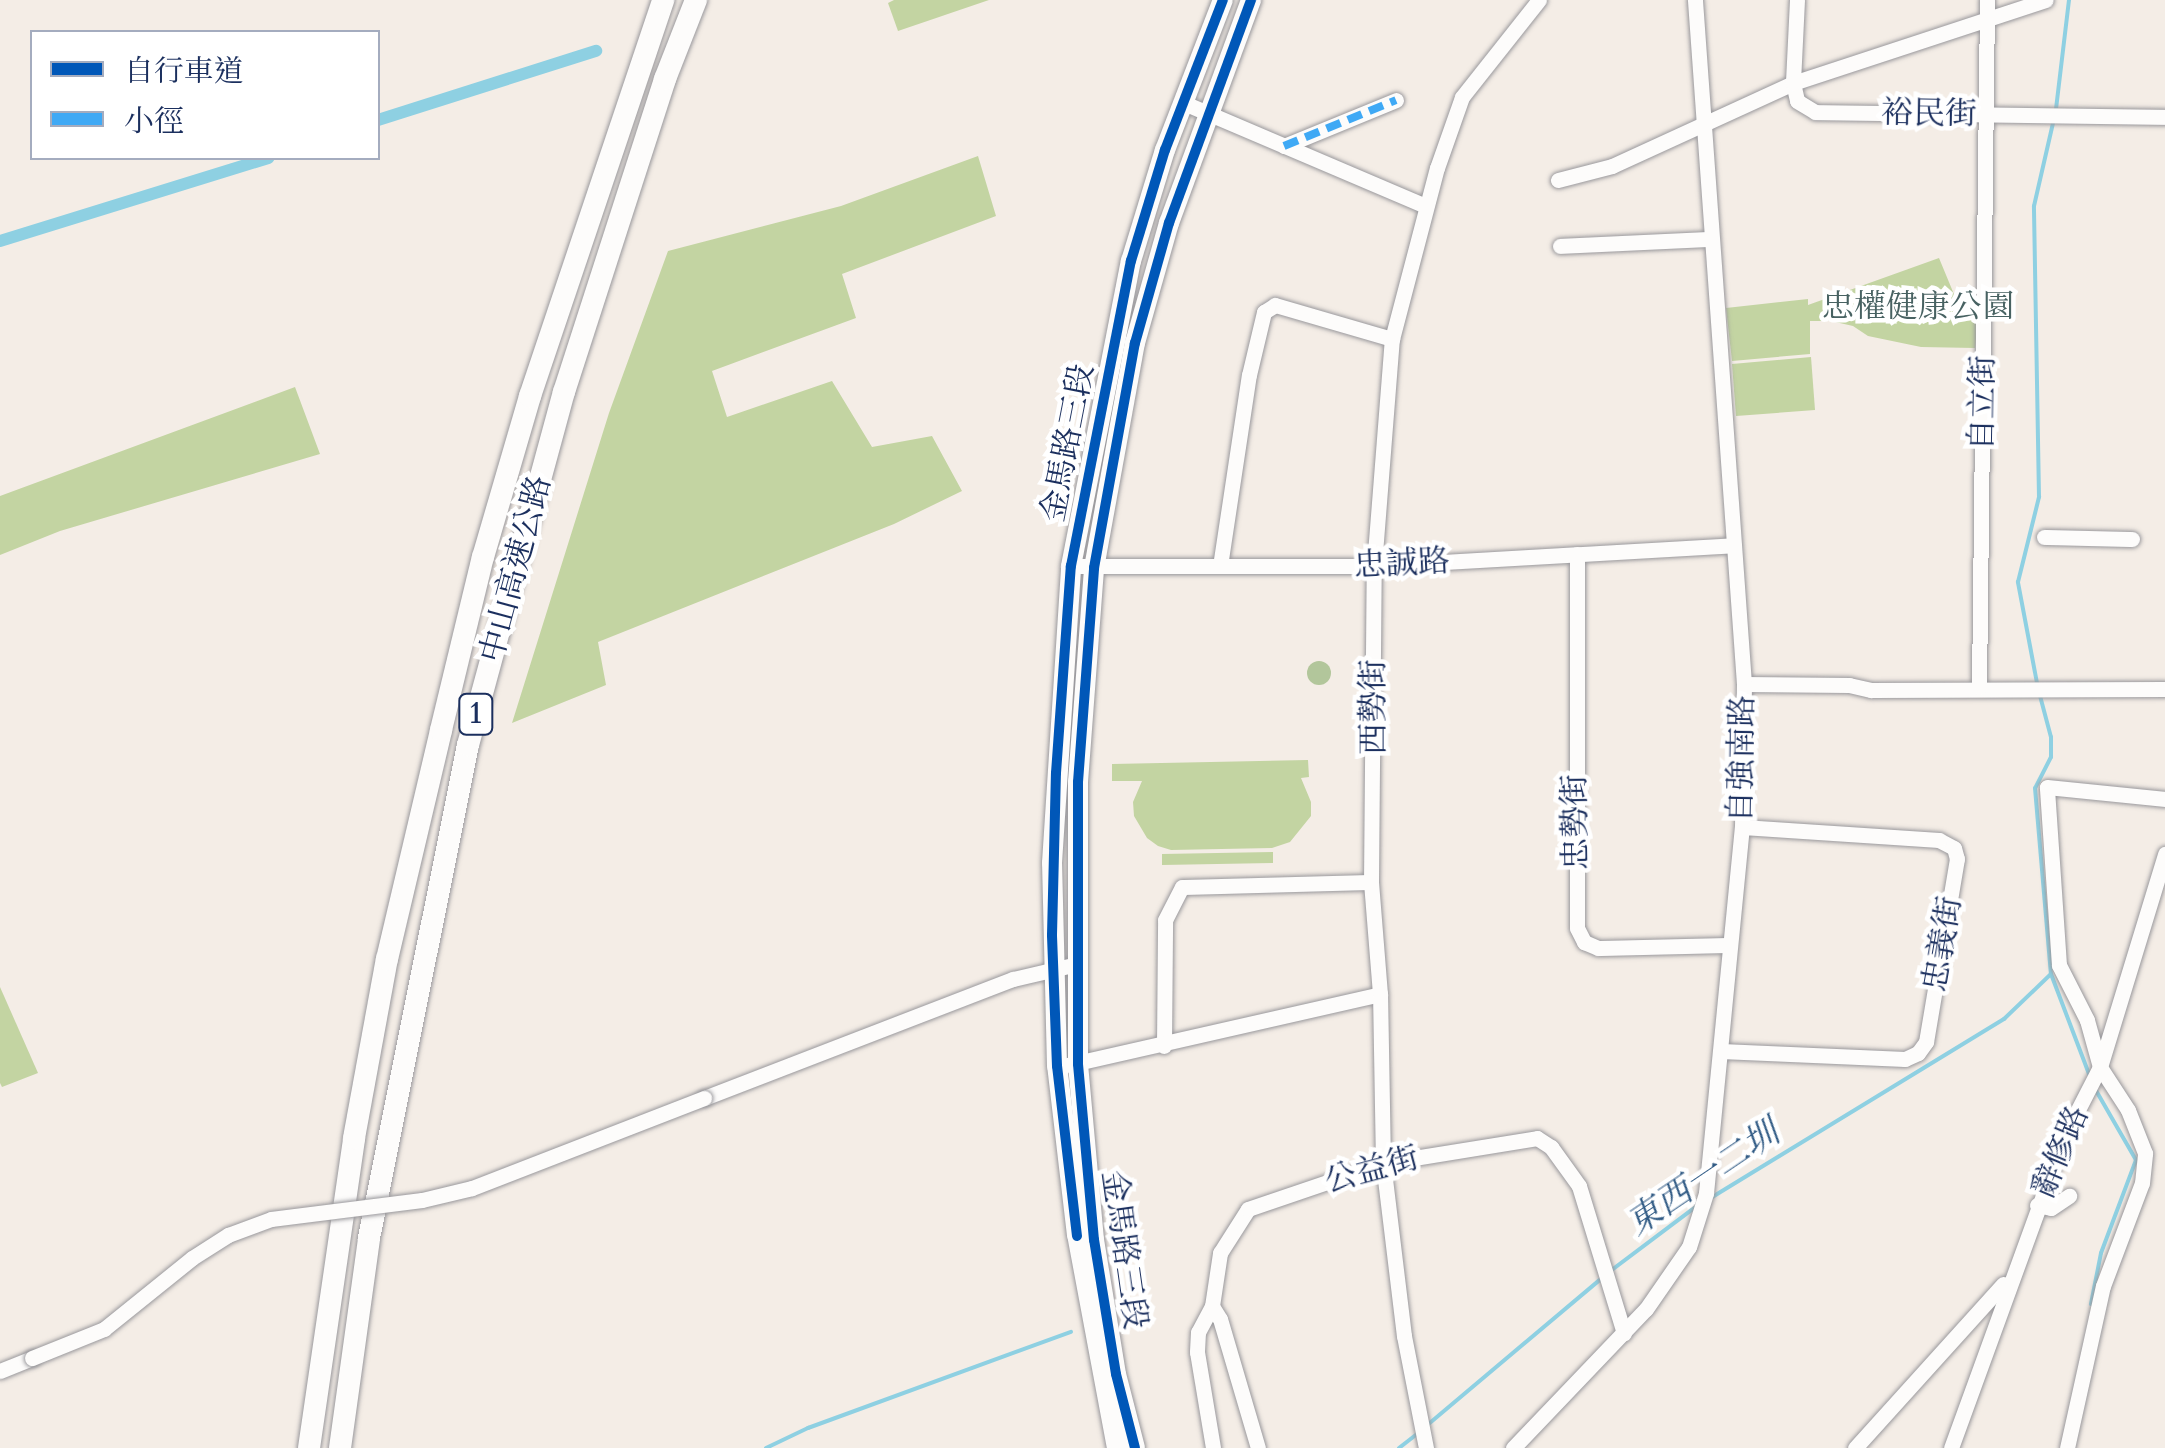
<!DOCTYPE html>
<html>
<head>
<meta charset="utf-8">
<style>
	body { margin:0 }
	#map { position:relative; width:2165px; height:1448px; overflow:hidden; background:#f4ede6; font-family:Cardo,"Noto Serif TC",serif }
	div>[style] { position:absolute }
	.green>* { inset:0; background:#c3d4a2 }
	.forest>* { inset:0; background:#b2c69b }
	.round { border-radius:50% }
	.stream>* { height:4px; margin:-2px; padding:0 2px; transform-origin:2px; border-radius:2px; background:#8ed0e2 }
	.canal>* { height:12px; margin:-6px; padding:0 6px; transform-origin:6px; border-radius:6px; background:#8ed0e2 }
	.roads { filter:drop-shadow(0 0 2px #99989c) drop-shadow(0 0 2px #99989c) }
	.minor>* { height:15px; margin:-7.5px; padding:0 7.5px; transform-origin:7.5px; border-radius:7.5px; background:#fdfcfb }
	.major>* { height:20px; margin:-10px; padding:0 10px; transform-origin:10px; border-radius:10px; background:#fdfcfb }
	.highway>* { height:22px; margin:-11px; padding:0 11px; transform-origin:11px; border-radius:11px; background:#fdfcfb }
	.bridges { filter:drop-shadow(0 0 2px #99989c) drop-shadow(0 0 2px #99989c) }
	.minor-bridge>* { height:15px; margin:-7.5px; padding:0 7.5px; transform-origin:7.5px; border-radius:7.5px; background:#fdfcfb }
	.quiet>* { height:8px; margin-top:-4px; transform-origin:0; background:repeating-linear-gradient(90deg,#3fa9f5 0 15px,transparent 0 23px) }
	.cycleway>* { height:10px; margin:-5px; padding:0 5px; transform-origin:5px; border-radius:5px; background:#0057b8 }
	span { translate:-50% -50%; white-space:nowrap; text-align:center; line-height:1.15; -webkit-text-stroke:9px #fff; paint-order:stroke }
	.shield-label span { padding:2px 8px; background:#fff; border:2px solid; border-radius:8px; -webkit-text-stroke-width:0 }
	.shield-label { font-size:30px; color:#1b2f5e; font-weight:700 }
	.street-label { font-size:32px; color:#1b2f5e }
	.park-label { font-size:32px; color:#486262 }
	.water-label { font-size:35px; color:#315b85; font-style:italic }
	.legend { position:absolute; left:30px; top:30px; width:350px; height:130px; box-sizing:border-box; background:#fff; border:2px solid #a4acbf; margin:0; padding:12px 18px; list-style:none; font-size:30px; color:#1b2f5e }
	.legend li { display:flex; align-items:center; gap:20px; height:50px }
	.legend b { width:50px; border:2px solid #a4acbf }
</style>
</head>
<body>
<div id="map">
	<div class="green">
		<i style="clip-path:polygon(894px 0,989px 0,898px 31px,888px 3px)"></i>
		<i style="clip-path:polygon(978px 156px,996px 216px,842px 274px,856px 318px,712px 371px,727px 417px,832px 381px,872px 447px,932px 436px,962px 491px,894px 524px,598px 642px,606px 685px,512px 723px,609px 413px,668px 251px,841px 206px)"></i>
		<i style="clip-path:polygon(1939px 258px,1963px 316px,1978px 320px,1975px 348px,1921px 347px,1868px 336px,1853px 326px,1831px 321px,1810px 321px,1810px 354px,1732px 361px,1726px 308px,1808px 299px,1808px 305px)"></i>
		<i style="clip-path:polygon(1811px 357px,1815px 410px,1736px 416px,1732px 364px)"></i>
		<i style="clip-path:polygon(295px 387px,320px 454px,60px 531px,0 555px,0 496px)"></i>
		<i style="clip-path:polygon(1308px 760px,1309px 777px,1301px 778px,1311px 802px,1311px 816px,1290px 842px,1272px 848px,1171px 850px,1158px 846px,1147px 838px,1134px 816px,1133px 802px,1142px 781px,1112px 781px,1112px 764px)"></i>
		<i style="clip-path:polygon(1273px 852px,1273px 863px,1162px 865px,1162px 854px)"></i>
		<i style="clip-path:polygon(0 987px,38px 1073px,2px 1087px,0 1083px)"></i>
	</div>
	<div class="forest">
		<i class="round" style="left:1307px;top:661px;width:24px;height:24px"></i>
	</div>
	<div class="stream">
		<i style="left:2056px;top:109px;width:110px;rotate:-83.2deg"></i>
		<i style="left:2037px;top:683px;width:103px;rotate:-100.7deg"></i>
		<i style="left:2018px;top:582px;width:88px;rotate:-76.1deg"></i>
		<i style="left:2039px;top:497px;width:291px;rotate:-91deg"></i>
		<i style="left:2034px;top:206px;width:89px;rotate:-77.1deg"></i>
		<i style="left:2039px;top:692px;width:47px;rotate:75.1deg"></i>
		<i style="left:2051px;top:737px;width:20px;rotate:90deg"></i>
		<i style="left:2051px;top:757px;width:35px;rotate:117deg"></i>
		<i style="left:2035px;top:788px;width:187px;rotate:85.1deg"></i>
		<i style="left:2051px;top:974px;width:107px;rotate:69.2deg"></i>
		<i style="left:1709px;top:1199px;width:346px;rotate:-31.4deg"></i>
		<i style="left:2004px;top:1019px;width:65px;rotate:-43.8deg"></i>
		<i style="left:1609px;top:1272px;width:110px;rotate:-36.9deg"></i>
		<i style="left:2091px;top:1304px;width:52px;rotate:-78.9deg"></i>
		<i style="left:2101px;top:1253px;width:99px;rotate:-69.4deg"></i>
		<i style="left:2136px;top:1160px;width:84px;rotate:-119.9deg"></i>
		<i style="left:1425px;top:1427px;width:230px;rotate:-40.1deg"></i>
		<i style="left:766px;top:1448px;width:47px;rotate:-25.5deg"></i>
		<i style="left:808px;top:1428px;width:280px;rotate:-20.1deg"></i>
		<i style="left:1399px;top:1448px;width:24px;rotate:-38deg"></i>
	</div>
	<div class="canal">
		<i style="left:378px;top:120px;width:229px;rotate:-17.6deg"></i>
		<i style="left:0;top:241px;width:281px;rotate:-17.2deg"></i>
	</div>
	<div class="roads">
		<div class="minor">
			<i style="left:1797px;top:0;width:83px;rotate:92.8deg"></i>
			<i style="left:1793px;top:83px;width:18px;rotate:77deg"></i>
			<i style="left:1797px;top:101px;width:21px;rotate:31deg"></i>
			<i style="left:1815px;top:112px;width:350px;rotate:0.8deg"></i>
			<i style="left:1184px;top:103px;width:263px;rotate:23.1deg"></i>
			<i style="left:1284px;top:146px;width:121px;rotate:-22.3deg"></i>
			<i style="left:1558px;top:180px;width:56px;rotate:-14.5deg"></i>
			<i style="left:1612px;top:166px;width:199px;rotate:-24.6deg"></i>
			<i style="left:1793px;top:83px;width:266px;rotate:-18.2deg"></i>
			<i style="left:1560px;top:246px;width:151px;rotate:-2.7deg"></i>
			<i style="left:2044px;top:537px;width:88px;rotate:1.3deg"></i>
			<i style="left:1577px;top:554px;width:374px;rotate:90deg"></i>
			<i style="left:1577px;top:928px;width:16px;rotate:63deg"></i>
			<i style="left:1584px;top:942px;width:15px;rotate:23deg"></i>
			<i style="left:1598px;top:948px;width:132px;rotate:-1.3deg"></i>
			<i style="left:1071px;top:566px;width:303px"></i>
			<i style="left:1374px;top:566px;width:360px;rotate:-3.3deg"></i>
			<i style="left:1220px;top:566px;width:193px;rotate:-81.4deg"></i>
			<i style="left:1249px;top:375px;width:65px;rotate:-76.6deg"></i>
			<i style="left:1264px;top:312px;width:13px;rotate:-32deg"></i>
			<i style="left:1275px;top:305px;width:122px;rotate:16.2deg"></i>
			<i style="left:1744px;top:684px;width:105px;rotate:0.5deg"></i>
			<i style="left:1849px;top:685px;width:23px;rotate:13deg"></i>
			<i style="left:1871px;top:690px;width:294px;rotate:-0.2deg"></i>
			<i style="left:1979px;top:687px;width:687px;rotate:-89.33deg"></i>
			<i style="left:1164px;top:1046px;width:126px;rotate:-89.5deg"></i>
			<i style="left:1165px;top:920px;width:37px;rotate:-63deg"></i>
			<i style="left:1182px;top:887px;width:189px;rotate:-1.5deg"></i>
			<i style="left:1721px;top:1051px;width:184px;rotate:2.5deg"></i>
			<i style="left:1905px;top:1059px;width:14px;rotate:-25deg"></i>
			<i style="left:1918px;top:1053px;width:14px;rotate:-54deg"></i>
			<i style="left:1926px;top:1042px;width:186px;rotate:-80.4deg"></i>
			<i style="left:1957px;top:859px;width:11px;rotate:-105deg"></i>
			<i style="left:1954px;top:848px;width:17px;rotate:-152deg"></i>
			<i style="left:1939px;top:840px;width:197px;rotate:-176.2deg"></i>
			<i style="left:1068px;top:1065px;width:320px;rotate:-12.8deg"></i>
			<i style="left:704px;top:1098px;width:331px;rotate:-21.1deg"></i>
			<i style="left:1013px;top:979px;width:66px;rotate:-13.2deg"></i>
			<i style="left:2037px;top:1205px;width:14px;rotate:12deg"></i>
			<i style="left:2051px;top:1208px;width:22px;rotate:-34deg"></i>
			<i style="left:1212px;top:1306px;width:30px;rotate:118deg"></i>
			<i style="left:1198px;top:1332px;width:20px;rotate:93deg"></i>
			<i style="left:1197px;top:1352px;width:97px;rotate:80.5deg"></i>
			<i style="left:0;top:1371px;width:35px;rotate:-22deg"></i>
			<i style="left:1258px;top:1448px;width:134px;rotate:-106.4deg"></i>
			<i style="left:1220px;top:1319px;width:15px;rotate:-122deg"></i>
			<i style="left:1212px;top:1306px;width:54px;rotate:-81.4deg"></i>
			<i style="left:1220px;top:1253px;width:52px;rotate:-57.5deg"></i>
			<i style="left:1248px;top:1209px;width:143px;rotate:-18.8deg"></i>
			<i style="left:1383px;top:1163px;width:156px;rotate:-9.2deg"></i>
			<i style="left:1537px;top:1138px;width:17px;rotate:33deg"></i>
			<i style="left:1551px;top:1147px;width:48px;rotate:54.3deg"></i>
			<i style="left:1579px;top:1186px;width:154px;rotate:73deg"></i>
			<i style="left:1426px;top:1448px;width:114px;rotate:-101.1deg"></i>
			<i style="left:1404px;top:1336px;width:174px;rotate:-96.9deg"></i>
			<i style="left:1383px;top:1163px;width:169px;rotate:-91deg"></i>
			<i style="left:1380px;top:994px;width:112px;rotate:-94.6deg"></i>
			<i style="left:1371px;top:882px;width:316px;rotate:-89.5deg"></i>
			<i style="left:1374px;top:566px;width:228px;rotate:-85.5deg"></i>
			<i style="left:1392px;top:339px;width:177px;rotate:-75.3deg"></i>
			<i style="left:1437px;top:168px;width:75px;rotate:-70.6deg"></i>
			<i style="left:1462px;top:97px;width:124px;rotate:-51.6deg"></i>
			<i style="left:1513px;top:1448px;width:192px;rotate:-46.3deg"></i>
			<i style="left:1646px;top:1309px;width:75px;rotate:-55.3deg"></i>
			<i style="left:1689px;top:1247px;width:57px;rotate:-72.5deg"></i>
			<i style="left:1706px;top:1193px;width:368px;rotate:-84.4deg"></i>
			<i style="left:1742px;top:827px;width:143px;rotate:-89.2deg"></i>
			<i style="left:1744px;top:684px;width:686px;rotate:-94.1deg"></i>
			<i style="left:1855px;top:1448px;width:221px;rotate:-47.9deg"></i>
			<i style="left:1951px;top:1448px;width:333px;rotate:-70deg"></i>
			<i style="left:2065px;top:1135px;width:76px;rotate:-62.8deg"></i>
			<i style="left:2100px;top:1067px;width:223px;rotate:-73deg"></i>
			<i style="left:2067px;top:1448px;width:166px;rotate:-77.5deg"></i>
			<i style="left:2103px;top:1286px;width:110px;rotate:-69.3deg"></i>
			<i style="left:2142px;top:1183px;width:30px;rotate:-84deg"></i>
			<i style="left:2145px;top:1153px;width:46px;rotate:-111.6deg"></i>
			<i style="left:2128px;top:1110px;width:51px;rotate:-123.1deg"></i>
			<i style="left:2100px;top:1067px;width:49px;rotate:-105.5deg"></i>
			<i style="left:2087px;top:1020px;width:62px;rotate:-117deg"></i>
			<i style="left:2059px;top:965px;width:178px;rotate:-93.9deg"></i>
			<i style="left:2047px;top:787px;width:119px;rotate:5.8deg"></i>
		</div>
		<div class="major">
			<i style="left:1117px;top:1448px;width:217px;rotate:-100.6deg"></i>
			<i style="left:1077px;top:1235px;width:170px;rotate:-96.7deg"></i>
			<i style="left:1057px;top:1066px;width:203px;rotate:-91.4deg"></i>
			<i style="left:1052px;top:863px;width:298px;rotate:-86.3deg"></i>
			<i style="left:1071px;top:566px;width:311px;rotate:-78.9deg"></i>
			<i style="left:1131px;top:261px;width:116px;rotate:-73deg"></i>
			<i style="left:1165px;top:150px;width:161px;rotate:-68.9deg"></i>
			<i style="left:1135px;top:1448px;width:76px;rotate:-104.4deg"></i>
			<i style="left:1116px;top:1374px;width:136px;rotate:-99.3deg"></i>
			<i style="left:1094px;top:1240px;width:177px;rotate:-95.2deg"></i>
			<i style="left:1078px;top:1064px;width:282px;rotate:-90deg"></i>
			<i style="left:1078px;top:782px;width:215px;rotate:-85.7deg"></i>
			<i style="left:1094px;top:568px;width:229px;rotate:-79.7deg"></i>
			<i style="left:1135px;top:343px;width:125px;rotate:-74.2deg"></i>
			<i style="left:1169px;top:223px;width:238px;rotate:-69.8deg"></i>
		</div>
		<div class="highway">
			<i style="left:309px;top:1448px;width:313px;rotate:-81.7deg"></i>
			<i style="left:354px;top:1138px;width:182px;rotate:-79.6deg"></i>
			<i style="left:387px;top:959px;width:235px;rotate:-76.7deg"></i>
			<i style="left:441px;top:730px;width:178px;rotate:-76.4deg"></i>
			<i style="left:483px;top:557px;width:168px;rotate:-73.7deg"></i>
			<i style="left:530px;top:396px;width:418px;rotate:-71.4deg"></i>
			<i style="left:340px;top:1448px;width:212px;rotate:-82.1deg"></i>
			<i style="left:369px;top:1238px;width:503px;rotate:-78.65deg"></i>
			<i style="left:468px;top:745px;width:366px;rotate:-74.8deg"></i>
			<i style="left:564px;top:392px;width:329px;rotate:-72.1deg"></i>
			<i style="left:665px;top:79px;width:85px;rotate:-68.6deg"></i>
		</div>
	</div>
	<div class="bridges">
		<div class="minor-bridge">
			<i style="left:32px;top:1358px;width:78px;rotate:-21.9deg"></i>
			<i style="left:104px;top:1329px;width:113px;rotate:-38.9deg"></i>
			<i style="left:192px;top:1258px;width:43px;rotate:-32.6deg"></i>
			<i style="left:228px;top:1235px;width:46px;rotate:-20.4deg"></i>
			<i style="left:271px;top:1219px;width:152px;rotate:-7.2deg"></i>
			<i style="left:422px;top:1200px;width:51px;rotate:-13.5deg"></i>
			<i style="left:472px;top:1188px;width:249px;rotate:-21.2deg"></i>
		</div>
	</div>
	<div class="quiet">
		<i style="left:1284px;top:146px;width:121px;rotate:-22.3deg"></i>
	</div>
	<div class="cycleway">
		<i style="left:1077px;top:1236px;width:171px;rotate:-96.7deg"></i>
		<i style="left:1057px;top:1066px;width:131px;rotate:-92.2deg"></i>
		<i style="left:1052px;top:935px;width:162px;rotate:-88.6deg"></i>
		<i style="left:1056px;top:773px;width:208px;rotate:-85.9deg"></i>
		<i style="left:1071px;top:566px;width:311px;rotate:-78.9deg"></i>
		<i style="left:1131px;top:261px;width:116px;rotate:-73deg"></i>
		<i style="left:1165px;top:150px;width:161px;rotate:-68.9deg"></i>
		<i style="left:1135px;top:1448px;width:76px;rotate:-104.4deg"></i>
		<i style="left:1116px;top:1374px;width:136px;rotate:-99.3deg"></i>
		<i style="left:1094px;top:1240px;width:177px;rotate:-95.2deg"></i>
		<i style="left:1078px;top:1064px;width:282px;rotate:-90deg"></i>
		<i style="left:1078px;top:782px;width:215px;rotate:-85.7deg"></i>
		<i style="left:1094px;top:568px;width:229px;rotate:-79.7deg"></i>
		<i style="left:1135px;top:343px;width:125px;rotate:-74.2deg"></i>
		<i style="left:1169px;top:223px;width:238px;rotate:-69.8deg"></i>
	</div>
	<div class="shield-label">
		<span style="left:476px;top:714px">1</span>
	</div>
	<div class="street-label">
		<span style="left:1929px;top:114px;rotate:1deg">裕民街</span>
		<span style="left:1983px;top:403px;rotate:-89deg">自立街</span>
		<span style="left:1068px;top:443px;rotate:-79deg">金馬路三段</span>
		<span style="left:1402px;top:564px;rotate:-3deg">忠誠路</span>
		<span style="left:516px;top:569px;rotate:-75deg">中山高速公路</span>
		<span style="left:1374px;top:707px;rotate:-90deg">西勢街</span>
		<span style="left:1742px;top:759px;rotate:-89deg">自強南路</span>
		<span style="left:1576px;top:822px;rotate:-91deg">忠勢街</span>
		<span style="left:1943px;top:944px;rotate:-80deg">忠義街</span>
		<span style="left:2061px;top:1152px;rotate:-67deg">辭修路</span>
		<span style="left:1372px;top:1170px;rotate:-15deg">公益街</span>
		<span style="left:1124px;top:1250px;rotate:82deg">金馬路三段</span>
	</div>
	<div class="park-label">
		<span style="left:1918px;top:307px">忠權健康公園</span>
	</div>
	<div class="water-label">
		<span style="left:1703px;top:1178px;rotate:-34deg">東西一二圳</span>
	</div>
	<ul class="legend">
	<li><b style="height:12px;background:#0057b8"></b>自行車道</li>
	<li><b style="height:12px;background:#3fa9f5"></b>小徑</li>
	</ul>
</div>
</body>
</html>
